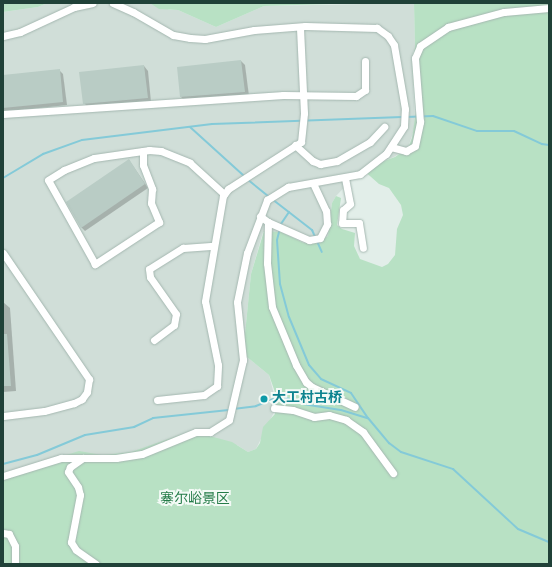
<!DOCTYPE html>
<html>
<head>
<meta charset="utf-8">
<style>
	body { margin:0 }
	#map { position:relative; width:552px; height:567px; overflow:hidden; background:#e2eee9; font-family:Overpass,"Noto Sans SC",sans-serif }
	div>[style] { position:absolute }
	.built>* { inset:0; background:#d0ded8 }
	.green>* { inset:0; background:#b8e1c4 }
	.shadow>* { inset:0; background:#0003 }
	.stream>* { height:2px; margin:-1px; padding:0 1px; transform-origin:1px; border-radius:1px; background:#84cad8 }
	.building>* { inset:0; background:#b9ccc5 }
	.roads { filter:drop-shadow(0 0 1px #a4b7b0) drop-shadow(0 0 1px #a4b7b0) }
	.minor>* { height:7px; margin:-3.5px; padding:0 3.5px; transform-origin:3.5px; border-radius:3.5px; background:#fff }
	.dots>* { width:11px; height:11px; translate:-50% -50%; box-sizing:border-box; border:2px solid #f3faf6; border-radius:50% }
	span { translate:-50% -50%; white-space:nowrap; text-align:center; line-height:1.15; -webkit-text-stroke:4px #f3faf6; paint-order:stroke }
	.culture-label { font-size:14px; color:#0d838f; font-weight:700 }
	.left { translate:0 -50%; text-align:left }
	.park-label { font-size:14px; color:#257c49 }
	.frame { position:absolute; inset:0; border:4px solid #204138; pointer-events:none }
</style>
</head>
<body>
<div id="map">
	<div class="built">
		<i style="clip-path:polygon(47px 3px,150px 3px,170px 10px,178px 10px,216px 27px,264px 6px,414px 3px,415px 46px,412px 57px,415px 126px,408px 148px,394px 157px,362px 169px,336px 196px,332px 203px,328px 236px,320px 241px,304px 243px,281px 232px,263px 232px,251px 274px,244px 344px,247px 357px,269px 375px,277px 406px,256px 449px,248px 452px,237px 445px,161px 444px,131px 452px,102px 455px,3px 475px,3px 12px,38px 7px)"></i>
	</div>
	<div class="green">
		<i style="clip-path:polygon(3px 3px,47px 3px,38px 7px,3px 12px)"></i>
		<i style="clip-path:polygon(150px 3px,362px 3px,264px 6px,216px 27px,178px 10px,159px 9px)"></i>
		<i style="clip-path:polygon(414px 3px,549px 3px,549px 564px,3px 564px,3px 475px,79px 451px,102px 455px,131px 452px,191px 431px,232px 442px,248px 452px,256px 449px,260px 443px,263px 427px,275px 414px,276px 395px,269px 375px,247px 357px,244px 344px,251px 274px,264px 231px,281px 232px,304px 243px,320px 241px,328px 236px,332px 203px,336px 196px,341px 198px,337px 225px,342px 229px,355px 233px,354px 246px,360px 259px,382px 267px,388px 264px,395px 255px,397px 229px,403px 215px,401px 205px,389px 188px,379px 184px,362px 169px,395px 157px,408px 148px,412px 138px,416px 111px,412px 65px,415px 46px)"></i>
	</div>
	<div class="shadow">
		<i style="clip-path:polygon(241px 61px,245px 65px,249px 96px,185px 101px,181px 97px)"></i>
		<i style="clip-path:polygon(144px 66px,148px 71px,151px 102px,88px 107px,84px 103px)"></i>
		<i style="clip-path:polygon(59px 70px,63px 74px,67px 105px,3px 112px,3px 76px)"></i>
		<i style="clip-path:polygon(129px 160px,148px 188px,85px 231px,81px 227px)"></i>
		<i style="clip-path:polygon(3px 302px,10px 308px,16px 391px,3px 392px)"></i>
	</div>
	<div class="stream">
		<i style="left:406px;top:117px;width:27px;rotate:-2deg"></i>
		<i style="left:433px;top:116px;width:46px;rotate:18.8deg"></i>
		<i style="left:477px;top:131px;width:37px"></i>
		<i style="left:514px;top:131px;width:31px;rotate:25deg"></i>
		<i style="left:542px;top:144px;width:7px;rotate:8deg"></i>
		<i style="left:190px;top:127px;width:73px;rotate:42.2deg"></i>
		<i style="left:3px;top:178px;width:47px;rotate:-31deg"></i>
		<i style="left:43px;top:154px;width:41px;rotate:-19.7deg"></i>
		<i style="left:82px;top:140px;width:131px;rotate:-7deg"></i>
		<i style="left:212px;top:124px;width:190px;rotate:-2.1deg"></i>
		<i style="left:247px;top:179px;width:27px;rotate:39deg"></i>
		<i style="left:272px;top:199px;width:51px;rotate:37.8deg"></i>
		<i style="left:312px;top:230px;width:24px;rotate:66deg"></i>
		<i style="left:289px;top:212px;width:14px;rotate:124deg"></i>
		<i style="left:281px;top:224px;width:16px;rotate:104deg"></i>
		<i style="left:277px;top:240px;width:44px;rotate:86.1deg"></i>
		<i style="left:280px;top:284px;width:34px;rotate:75deg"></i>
		<i style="left:289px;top:317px;width:52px;rotate:67.4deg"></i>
		<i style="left:309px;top:365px;width:18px;rotate:49deg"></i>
		<i style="left:321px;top:379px;width:33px;rotate:25deg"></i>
		<i style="left:351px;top:393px;width:30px;rotate:56deg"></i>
		<i style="left:233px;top:409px;width:23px;rotate:-7deg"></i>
		<i style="left:256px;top:406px;width:27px;rotate:-22deg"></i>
		<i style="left:281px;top:396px;width:23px;rotate:20deg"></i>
		<i style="left:303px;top:404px;width:38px;rotate:9deg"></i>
		<i style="left:341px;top:410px;width:28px;rotate:17deg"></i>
		<i style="left:368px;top:418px;width:33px;rotate:50deg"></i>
		<i style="left:389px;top:443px;width:15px;rotate:37deg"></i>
		<i style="left:401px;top:452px;width:55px;rotate:18.1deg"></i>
		<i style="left:453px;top:469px;width:88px;rotate:42.7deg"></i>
		<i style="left:518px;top:529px;width:34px;rotate:23deg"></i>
		<i style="left:3px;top:464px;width:35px;rotate:-15deg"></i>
		<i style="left:37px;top:455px;width:52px;rotate:-22.6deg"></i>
		<i style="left:85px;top:435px;width:50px;rotate:-9.3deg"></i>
		<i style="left:134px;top:427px;width:21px;rotate:-25deg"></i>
		<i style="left:153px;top:418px;width:76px;rotate:-6deg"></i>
	</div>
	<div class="building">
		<i style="clip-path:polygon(241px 60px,245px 92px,180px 97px,177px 67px)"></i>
		<i style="clip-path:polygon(144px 65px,148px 98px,83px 104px,79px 72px)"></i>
		<i style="clip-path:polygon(60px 69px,63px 102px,3px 108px,3px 75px)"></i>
		<i style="clip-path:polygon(129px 159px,145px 184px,81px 228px,66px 202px)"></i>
		<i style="clip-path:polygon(3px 334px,7px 334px,11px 386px,3px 386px)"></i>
	</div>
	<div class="roads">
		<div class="minor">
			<i style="left:3px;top:36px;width:17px;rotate:-13deg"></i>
			<i style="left:20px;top:32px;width:60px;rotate:-24.8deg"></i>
			<i style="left:74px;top:7px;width:19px;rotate:-12deg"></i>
			<i style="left:3px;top:114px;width:281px;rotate:-3.9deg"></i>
			<i style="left:283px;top:95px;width:73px;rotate:0.8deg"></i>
			<i style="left:356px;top:96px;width:11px;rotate:-34deg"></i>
			<i style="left:365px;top:90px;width:29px;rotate:-90deg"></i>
			<i style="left:295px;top:145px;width:24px;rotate:42deg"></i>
			<i style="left:313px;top:161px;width:8px;rotate:23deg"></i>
			<i style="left:320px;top:164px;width:17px;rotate:-10deg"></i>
			<i style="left:337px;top:161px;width:38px;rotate:-30deg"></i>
			<i style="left:370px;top:142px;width:21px;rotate:-47deg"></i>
			<i style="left:391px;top:147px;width:16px;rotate:15deg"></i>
			<i style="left:406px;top:151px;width:10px;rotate:-29deg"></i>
			<i style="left:415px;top:146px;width:25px;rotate:-78deg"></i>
			<i style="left:420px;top:122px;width:64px;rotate:-94.5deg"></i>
			<i style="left:415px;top:58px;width:13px;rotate:-67deg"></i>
			<i style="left:420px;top:46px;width:34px;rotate:-34deg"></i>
			<i style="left:448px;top:27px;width:58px;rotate:-15deg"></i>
			<i style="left:504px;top:12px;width:45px;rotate:-5.1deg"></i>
			<i style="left:143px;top:151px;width:14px;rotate:90deg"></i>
			<i style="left:143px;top:165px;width:26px;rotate:69deg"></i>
			<i style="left:152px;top:189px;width:14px;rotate:94deg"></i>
			<i style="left:151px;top:203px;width:21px;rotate:67deg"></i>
			<i style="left:159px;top:222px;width:77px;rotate:146.7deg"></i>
			<i style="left:95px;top:264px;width:96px;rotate:-119.2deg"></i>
			<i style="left:48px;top:180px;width:19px;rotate:-32deg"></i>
			<i style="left:64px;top:170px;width:32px;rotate:-22deg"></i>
			<i style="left:94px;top:158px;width:56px;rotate:-8.3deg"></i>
			<i style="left:149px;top:150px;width:12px;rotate:5deg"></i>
			<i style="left:161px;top:151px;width:31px;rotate:22deg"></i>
			<i style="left:190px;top:163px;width:46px;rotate:42.4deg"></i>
			<i style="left:345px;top:178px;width:26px;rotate:79deg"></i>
			<i style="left:350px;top:204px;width:9px;rotate:139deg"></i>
			<i style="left:343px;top:210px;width:13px;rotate:94deg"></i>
			<i style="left:342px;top:223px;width:17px"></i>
			<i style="left:359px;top:223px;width:25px;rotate:81deg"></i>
			<i style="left:260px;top:216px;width:10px;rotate:37deg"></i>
			<i style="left:268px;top:222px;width:41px;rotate:91.4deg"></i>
			<i style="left:267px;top:263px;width:44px;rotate:83.5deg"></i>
			<i style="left:272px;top:307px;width:63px;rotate:67.5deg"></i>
			<i style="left:296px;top:365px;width:20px;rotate:60deg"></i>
			<i style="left:306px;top:382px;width:8px;rotate:40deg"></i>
			<i style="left:312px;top:387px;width:47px;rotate:24.9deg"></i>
			<i style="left:268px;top:222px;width:45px;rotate:23.7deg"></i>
			<i style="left:309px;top:240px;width:11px;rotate:-10deg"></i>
			<i style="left:320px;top:238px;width:16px;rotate:-63deg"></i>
			<i style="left:327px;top:224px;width:13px;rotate:-94deg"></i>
			<i style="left:326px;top:211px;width:31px;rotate:-115deg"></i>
			<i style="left:3px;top:253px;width:153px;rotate:55.7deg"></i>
			<i style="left:89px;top:379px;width:13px;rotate:99deg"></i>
			<i style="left:87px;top:392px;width:9px;rotate:126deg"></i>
			<i style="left:82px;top:399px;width:9px;rotate:153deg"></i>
			<i style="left:74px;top:403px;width:31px;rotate:165deg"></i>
			<i style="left:44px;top:411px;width:41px;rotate:173deg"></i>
			<i style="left:154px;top:340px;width:25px;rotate:-37deg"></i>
			<i style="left:174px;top:325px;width:11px;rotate:-80deg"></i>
			<i style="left:176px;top:314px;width:45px;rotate:-125.1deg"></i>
			<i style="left:150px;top:277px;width:8px;rotate:-97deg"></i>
			<i style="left:149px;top:269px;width:40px;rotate:-32deg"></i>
			<i style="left:183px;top:248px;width:31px;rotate:-4deg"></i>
			<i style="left:157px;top:400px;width:47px;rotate:-6.1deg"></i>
			<i style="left:204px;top:395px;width:16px;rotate:-35deg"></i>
			<i style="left:217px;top:386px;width:21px;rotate:-87deg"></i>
			<i style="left:218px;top:365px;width:65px;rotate:-101.5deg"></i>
			<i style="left:205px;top:301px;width:107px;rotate:-80.3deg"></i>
			<i style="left:223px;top:196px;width:9px;rotate:-54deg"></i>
			<i style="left:228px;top:189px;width:87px;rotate:-32.8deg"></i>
			<i style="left:301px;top:142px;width:29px;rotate:-84deg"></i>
			<i style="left:304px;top:113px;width:86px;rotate:-92.7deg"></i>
			<i style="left:274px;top:408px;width:19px;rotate:6deg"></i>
			<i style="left:293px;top:410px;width:22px;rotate:18deg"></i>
			<i style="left:314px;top:417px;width:15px;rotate:-8deg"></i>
			<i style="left:329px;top:415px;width:18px;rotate:16deg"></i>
			<i style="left:346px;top:420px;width:21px;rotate:35deg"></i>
			<i style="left:363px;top:432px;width:51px;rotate:53.8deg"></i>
			<i style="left:83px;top:458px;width:16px;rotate:145deg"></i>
			<i style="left:70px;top:467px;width:5px;rotate:112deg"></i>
			<i style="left:68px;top:472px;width:18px;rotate:56deg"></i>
			<i style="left:78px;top:487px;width:8px;rotate:76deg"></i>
			<i style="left:80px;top:495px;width:48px;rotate:100.8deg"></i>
			<i style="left:71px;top:542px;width:9px;rotate:58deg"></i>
			<i style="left:76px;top:550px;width:24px;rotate:35deg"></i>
			<i style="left:3px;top:476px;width:61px;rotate:-17.2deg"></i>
			<i style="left:61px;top:458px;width:55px"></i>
			<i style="left:116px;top:458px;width:26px;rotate:-9deg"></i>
			<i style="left:142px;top:454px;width:58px;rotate:-22.2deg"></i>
			<i style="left:196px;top:432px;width:14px"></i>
			<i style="left:210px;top:432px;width:22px;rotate:-32deg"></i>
			<i style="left:229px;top:420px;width:62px;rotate:-76.9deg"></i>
			<i style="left:243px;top:360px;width:58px;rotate:-95.9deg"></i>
			<i style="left:237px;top:302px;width:50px;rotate:-78.5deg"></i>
			<i style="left:247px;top:253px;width:57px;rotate:-69.3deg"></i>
			<i style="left:267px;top:200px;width:25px;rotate:-32deg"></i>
			<i style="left:288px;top:187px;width:73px;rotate:-10.2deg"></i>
			<i style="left:360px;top:174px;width:33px;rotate:-38deg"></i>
			<i style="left:386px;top:154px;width:33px;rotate:-57deg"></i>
			<i style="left:404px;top:126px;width:17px;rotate:-87deg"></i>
			<i style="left:405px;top:109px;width:65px;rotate:-99.8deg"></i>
			<i style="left:394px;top:45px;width:11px;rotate:-124deg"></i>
			<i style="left:388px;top:36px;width:14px;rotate:-144deg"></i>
			<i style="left:377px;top:28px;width:72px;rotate:-178.4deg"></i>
			<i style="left:305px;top:26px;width:51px;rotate:175.5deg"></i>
			<i style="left:254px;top:30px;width:50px;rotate:169.6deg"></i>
			<i style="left:205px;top:39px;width:15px;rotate:-176deg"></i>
			<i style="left:190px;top:38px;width:17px;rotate:-170deg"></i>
			<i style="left:173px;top:35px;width:46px;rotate:-150.1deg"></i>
			<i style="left:133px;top:12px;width:22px;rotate:-156deg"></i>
			<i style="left:3px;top:533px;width:6px;rotate:9deg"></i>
			<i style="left:9px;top:534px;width:13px;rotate:63deg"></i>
			<i style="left:15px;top:546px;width:18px;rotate:90deg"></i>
		</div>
	</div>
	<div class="dots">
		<i style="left:264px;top:399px;background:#0f9aa8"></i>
	</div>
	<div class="culture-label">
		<span class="left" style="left:272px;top:399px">大工村古桥</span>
	</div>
	<div class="park-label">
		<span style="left:195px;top:500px">寨尔峪景区</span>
	</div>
	<div class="frame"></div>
</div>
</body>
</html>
